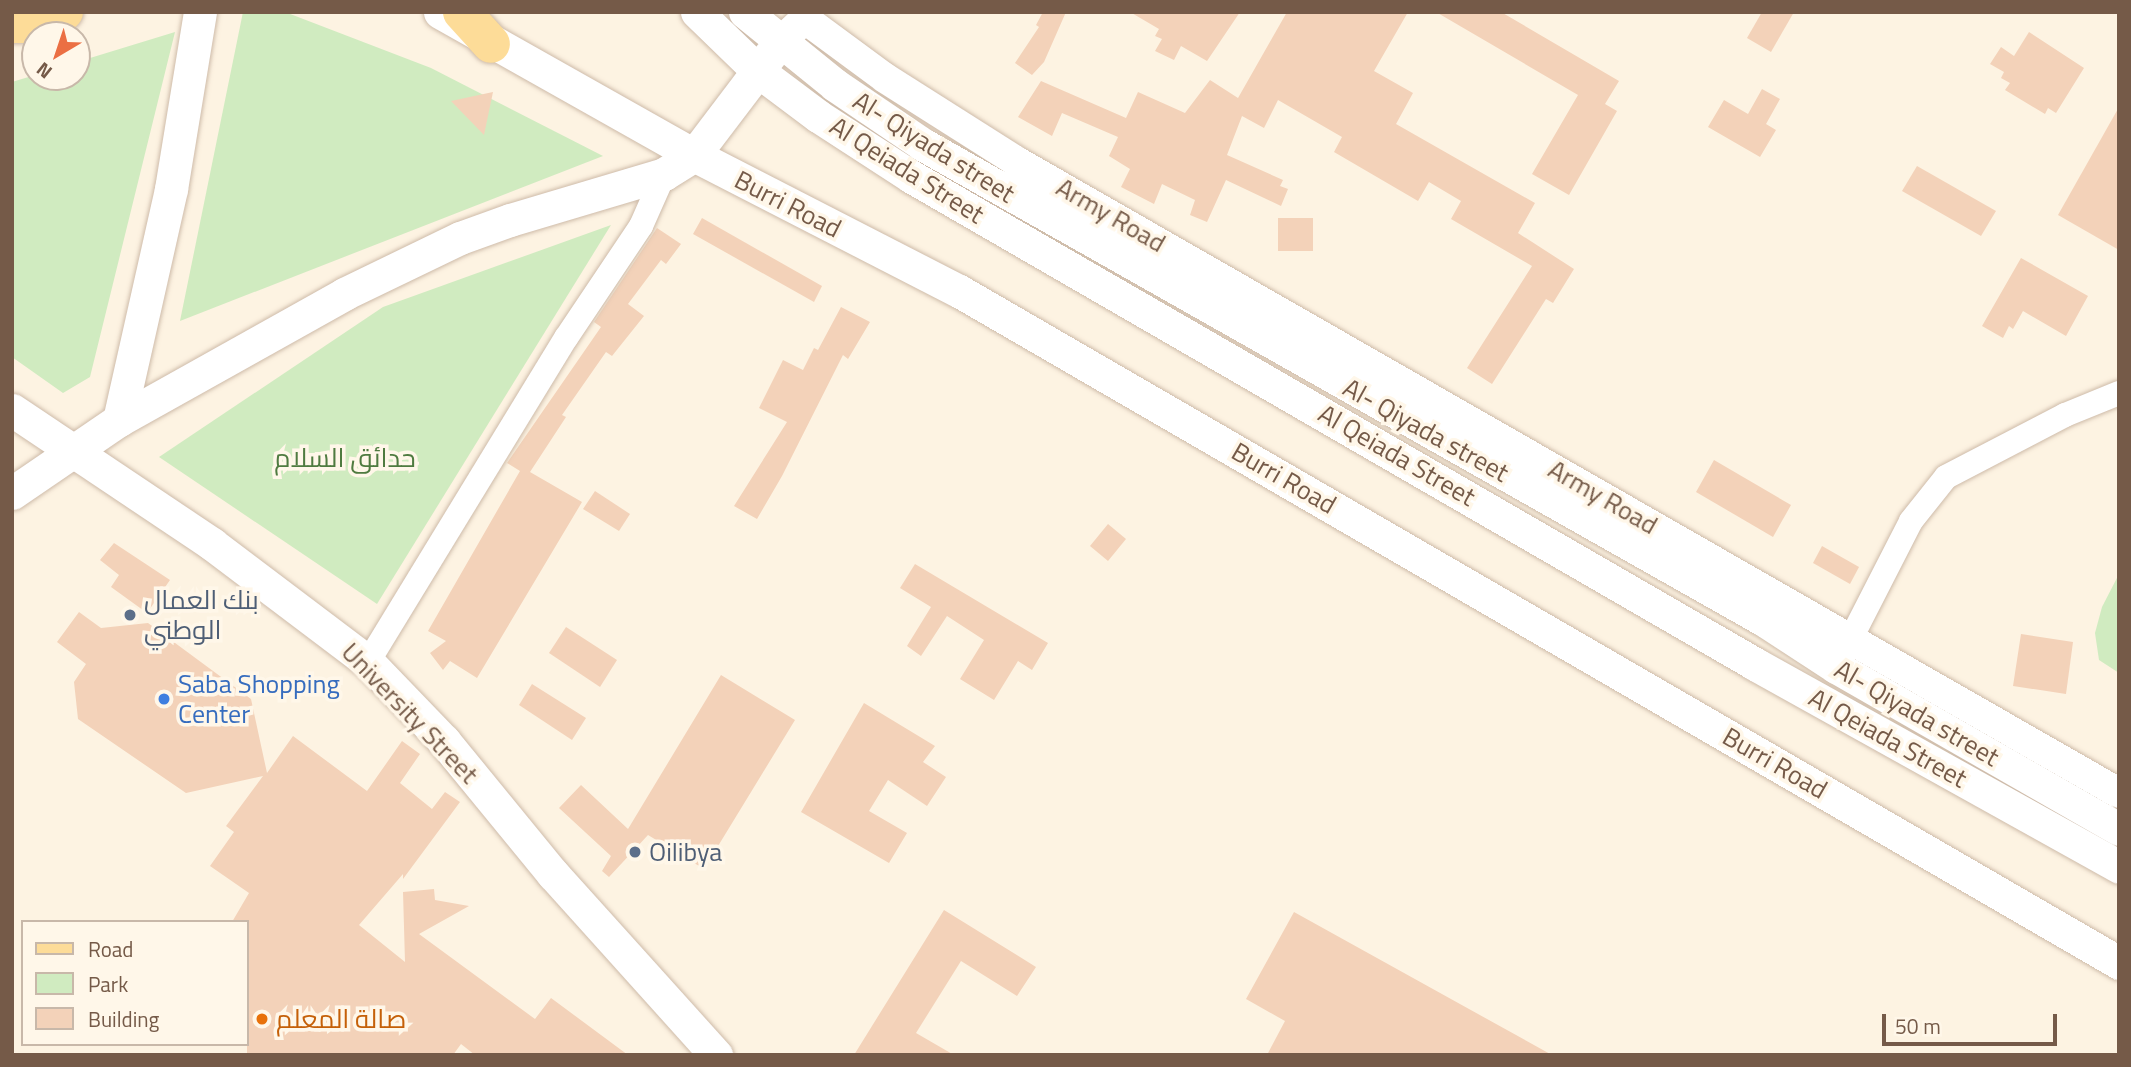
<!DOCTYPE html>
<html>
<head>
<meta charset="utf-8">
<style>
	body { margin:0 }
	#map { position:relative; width:2131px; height:1067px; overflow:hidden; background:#fdf3e2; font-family:"Titillium Web",Cairo,sans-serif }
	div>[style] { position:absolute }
	.green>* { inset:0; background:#d0ebc0 }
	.building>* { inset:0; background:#f3d2b9 }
	.roads { filter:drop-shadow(0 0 2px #cebba9) drop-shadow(0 0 2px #cebba9) }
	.minor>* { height:24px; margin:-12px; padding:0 12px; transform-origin:12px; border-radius:12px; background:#fff }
	.tertiary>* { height:30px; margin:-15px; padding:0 15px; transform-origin:15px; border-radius:15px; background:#fff }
	.secondary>* { height:33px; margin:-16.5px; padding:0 16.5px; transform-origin:16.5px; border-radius:16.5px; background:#fff }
	.primary>* { height:38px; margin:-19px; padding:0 19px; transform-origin:19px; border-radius:19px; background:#fddc98 }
	.dots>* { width:19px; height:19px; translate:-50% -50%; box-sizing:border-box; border:4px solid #fff7e9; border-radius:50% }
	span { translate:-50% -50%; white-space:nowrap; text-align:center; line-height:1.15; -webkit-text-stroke:7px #fff7e9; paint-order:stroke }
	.street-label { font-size:26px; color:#755a48 }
	.park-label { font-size:26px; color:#4f7b40 }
	.service-label { font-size:26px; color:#4e5e75 }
	.left { translate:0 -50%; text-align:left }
	.shop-label { font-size:26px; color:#366cbe }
	.food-label { font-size:26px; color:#c56008 }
	.frame { position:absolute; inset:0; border:14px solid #755a48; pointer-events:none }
	.legend { position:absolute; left:21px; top:920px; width:228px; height:126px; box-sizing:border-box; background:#fff7e9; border:2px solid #c8b8a9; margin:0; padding:9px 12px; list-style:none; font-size:21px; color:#755a48 }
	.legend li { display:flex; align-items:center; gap:14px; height:35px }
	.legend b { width:35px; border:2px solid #c8b8a9 }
	.north { position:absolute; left:21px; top:21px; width:70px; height:70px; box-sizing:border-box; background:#fff7e9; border:2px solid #c8b8a9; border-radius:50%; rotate:219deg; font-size:19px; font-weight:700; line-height:28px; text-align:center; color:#755a48 }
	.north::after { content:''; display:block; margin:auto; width:24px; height:32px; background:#eb6f43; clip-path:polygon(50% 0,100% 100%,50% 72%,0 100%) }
	.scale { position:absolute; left:1882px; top:1014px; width:175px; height:32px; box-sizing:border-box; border:4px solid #755a48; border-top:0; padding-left:9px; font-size:21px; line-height:24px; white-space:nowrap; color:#755a48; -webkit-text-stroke:5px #fff7e9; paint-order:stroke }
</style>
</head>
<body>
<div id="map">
	<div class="green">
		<i style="clip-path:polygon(243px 12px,285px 12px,431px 68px,603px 156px,180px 321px)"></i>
		<i style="clip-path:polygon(175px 32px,90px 377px,63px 393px,12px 357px,12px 82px,35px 75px,77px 77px,77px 62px)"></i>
		<i style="clip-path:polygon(611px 225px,377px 604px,159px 457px,383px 307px)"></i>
		<i style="clip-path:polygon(2119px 574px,2119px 673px,2099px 660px,2095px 633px,2102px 607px)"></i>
	</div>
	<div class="building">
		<i style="clip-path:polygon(1043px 12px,1066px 12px,1044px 62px,1032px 75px,1015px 63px,1039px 27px,1036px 25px)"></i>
		<i style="clip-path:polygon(1130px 12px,1240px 12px,1207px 61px,1181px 46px,1174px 60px,1155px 51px,1162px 39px,1155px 36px,1159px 29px)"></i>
		<i style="clip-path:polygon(1287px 12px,1408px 12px,1374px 71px,1413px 93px,1396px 124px,1535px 203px,1518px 233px,1574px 269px,1553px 303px,1546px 299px,1492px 384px,1467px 368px,1532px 266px,1451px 219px,1461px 201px,1429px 182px,1418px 201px,1334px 152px,1342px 137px,1278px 100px,1264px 128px,1242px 116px,1227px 155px,1283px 180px,1280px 186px,1288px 189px,1281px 206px,1226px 180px,1207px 222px,1190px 215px,1195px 200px,1162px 184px,1154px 204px,1121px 187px,1130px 169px,1109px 156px,1118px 137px,1062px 113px,1052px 136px,1018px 117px,1041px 81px,1126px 118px,1138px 92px,1185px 113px,1210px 80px,1238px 98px)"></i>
		<i style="clip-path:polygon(1436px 12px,1501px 12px,1619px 81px,1605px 104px,1617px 111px,1569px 195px,1532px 174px,1578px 95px)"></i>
		<i style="clip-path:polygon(1762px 12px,1794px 12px,1771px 52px,1747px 38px)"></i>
		<i style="clip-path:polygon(2029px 32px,2084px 68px,2056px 113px,2048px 108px,2045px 114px,2005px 90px,2010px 83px,2001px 78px,2004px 72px,1990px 64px,2001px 47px,2014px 56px)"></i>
		<i style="clip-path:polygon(1762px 89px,1780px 99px,1766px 124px,1776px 130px,1760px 157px,1708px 127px,1724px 100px,1748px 114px)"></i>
		<i style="clip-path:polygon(493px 92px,484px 135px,451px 101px)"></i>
		<i style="clip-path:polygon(2119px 107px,2119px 250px,2058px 215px)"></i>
		<i style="clip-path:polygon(1917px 166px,1996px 211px,1981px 236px,1902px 191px)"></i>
		<i style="clip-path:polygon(702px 218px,822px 286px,814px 302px,693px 234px)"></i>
		<i style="clip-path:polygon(1278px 218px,1313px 218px,1313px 251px,1278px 251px)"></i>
		<i style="clip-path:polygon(657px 228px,681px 244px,666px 264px,661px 260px,628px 304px,644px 316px,612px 356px,606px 352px,562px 415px,566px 417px,530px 472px,582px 502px,477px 678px,450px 661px,443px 670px,430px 653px,446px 641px,428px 631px,520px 471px,507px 463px,601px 327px,594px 322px)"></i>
		<i style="clip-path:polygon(2021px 258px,2088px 296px,2066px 336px,2023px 311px,2013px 329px,2009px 326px,2003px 338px,1982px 326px)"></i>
		<i style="clip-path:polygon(841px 307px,870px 322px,848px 359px,843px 355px,782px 476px,757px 519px,734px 506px,787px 422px,759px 408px,783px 360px,803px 370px,814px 348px,818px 350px)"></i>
		<i style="clip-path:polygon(1714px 460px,1791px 505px,1773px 537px,1696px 492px)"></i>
		<i style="clip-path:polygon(595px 491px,630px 514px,619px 531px,583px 509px)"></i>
		<i style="clip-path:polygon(1108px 524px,1126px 539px,1108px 561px,1090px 546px)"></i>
		<i style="clip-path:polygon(114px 543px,170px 580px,147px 613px,111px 587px,119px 575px,100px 560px)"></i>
		<i style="clip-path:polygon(1822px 546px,1859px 567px,1850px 584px,1813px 563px)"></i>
		<i style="clip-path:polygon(915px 564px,1048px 643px,1032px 670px,1018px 661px,994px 700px,960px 679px,984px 640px,947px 616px,921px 656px,907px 646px,931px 607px,900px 588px)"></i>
		<i style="clip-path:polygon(79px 612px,101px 628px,148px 623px,251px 699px,267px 773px,293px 736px,367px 791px,402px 741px,420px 754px,400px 783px,432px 809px,445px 792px,460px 802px,403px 879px,403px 874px,359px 925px,405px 962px,403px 892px,434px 889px,435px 900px,469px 906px,419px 934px,535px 1019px,551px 998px,628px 1055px,475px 1055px,461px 1044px,453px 1055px,247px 1055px,247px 922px,232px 922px,249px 893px,210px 866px,234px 832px,226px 826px,263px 776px,186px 793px,78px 719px,74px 682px,86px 664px,57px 642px)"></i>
		<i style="clip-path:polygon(566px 627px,617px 660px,600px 687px,549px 653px)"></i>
		<i style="clip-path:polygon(2021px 634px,2073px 642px,2066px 694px,2013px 686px)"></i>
		<i style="clip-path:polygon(721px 675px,795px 720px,704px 869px,648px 835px,609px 877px,602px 871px,611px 856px,559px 808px,581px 785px,628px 829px)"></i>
		<i style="clip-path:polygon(532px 684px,586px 718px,572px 740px,519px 705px)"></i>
		<i style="clip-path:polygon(864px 703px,935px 746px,923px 762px,946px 777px,927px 806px,888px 780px,869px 811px,907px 833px,889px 863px,801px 812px)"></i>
		<i style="clip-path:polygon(944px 910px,1036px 967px,1017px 996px,961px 961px,916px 1033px,954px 1055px,854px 1055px)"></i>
		<i style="clip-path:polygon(1294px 912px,1552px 1055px,1267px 1055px,1285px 1021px,1246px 999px)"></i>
	</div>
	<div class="roads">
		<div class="minor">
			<i style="left:1843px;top:654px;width:149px;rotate:-62.9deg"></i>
			<i style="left:1911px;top:521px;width:56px;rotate:-51.5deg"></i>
			<i style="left:1946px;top:477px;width:134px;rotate:-27.5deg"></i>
			<i style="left:2065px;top:415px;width:58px;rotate:-22.2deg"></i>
			<i style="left:368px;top:662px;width:380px;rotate:-58.6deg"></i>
			<i style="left:566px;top:338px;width:135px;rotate:-56.2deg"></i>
			<i style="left:641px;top:226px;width:57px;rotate:-66.1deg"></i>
		</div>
		<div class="tertiary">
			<i style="left:780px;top:42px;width:34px;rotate:-43deg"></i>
			<i style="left:805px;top:19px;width:99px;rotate:36.4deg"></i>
			<i style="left:885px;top:78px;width:153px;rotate:32.4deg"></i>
			<i style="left:1014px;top:160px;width:1273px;rotate:29.81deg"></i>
		</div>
		<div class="secondary">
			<i style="left:440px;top:12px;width:291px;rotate:29.4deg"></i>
			<i style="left:694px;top:155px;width:298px;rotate:27.2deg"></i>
			<i style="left:959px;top:291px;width:1341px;rotate:30.08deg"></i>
			<i style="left:697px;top:12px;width:85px;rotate:44deg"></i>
			<i style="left:758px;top:71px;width:75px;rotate:36.9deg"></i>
			<i style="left:818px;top:116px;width:112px;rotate:33deg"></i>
			<i style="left:912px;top:177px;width:974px;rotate:30.01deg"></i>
			<i style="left:1755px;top:664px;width:417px;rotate:29.1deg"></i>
			<i style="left:745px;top:12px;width:116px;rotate:39deg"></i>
			<i style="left:835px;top:85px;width:105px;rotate:34.1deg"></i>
			<i style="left:922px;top:144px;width:967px;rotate:29.48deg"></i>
			<i style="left:1764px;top:620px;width:86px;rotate:33.1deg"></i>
			<i style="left:1836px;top:667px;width:326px;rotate:29.8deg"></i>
			<i style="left:12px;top:410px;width:241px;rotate:33.8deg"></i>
			<i style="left:212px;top:544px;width:196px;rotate:37.1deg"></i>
			<i style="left:368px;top:662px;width:110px;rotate:46.1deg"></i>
			<i style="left:444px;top:741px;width:172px;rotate:50.7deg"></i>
			<i style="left:553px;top:874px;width:244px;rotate:48deg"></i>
			<i style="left:119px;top:420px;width:237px;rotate:-77.3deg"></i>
			<i style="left:171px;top:189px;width:179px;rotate:-80.7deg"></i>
			<i style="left:12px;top:493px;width:130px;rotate:-34.3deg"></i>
			<i style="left:119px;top:420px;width:258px;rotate:-29.2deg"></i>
			<i style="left:344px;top:294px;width:129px;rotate:-25.8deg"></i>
			<i style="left:460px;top:238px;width:53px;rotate:-19.8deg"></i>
			<i style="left:510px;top:220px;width:161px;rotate:-16.6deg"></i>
			<i style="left:664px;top:174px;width:36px;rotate:-32deg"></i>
			<i style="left:694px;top:155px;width:126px;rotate:-52.8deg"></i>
		</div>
		<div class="primary">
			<i style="left:462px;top:12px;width:43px;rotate:47.8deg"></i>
			<i style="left:12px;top:24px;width:14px"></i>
			<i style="left:26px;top:24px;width:40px;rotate:-18deg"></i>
		</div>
	</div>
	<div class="dots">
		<i style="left:130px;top:615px;background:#5c6f8a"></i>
		<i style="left:164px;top:699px;background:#3f7fe0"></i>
		<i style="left:635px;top:852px;background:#5c6f8a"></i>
		<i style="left:262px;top:1019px;background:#e8710a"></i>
	</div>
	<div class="street-label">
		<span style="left:934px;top:147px;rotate:32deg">Al- Qiyada street</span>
		<span style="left:907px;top:170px;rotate:32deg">Al Qeiada Street</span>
		<span style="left:788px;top:204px;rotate:27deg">Burri Road</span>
		<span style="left:1111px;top:215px;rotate:30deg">Army Road</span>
		<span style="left:1426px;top:430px;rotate:29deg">Al- Qiyada street</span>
		<span style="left:1397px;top:455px;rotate:30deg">Al Qeiada Street</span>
		<span style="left:1284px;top:478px;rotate:30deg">Burri Road</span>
		<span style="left:1603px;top:497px;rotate:30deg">Army Road</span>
		<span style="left:410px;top:713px;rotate:46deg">University Street</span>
		<span style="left:1917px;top:713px;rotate:30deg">Al- Qiyada street</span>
		<span style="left:1888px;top:738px;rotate:29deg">Al Qeiada Street</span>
		<span style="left:1775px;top:763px;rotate:30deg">Burri Road</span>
	</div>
	<div class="park-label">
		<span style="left:345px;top:458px">حدائق السلام</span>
	</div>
	<div class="service-label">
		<span class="left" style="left:144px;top:615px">بنك العمال<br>الوطني</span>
		<span class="left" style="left:649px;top:852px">Oilibya</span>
	</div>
	<div class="shop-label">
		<span class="left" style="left:178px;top:699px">Saba Shopping<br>Center</span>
	</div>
	<div class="food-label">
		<span class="left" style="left:276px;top:1019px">صالة المعلم</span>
	</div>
	<div class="frame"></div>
	<ul class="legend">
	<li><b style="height:9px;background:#fddc98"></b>Road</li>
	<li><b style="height:19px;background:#d0ebc0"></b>Park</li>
	<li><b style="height:19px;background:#f3d2b9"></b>Building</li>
	</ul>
	<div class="north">N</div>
	<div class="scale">50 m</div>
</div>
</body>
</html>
